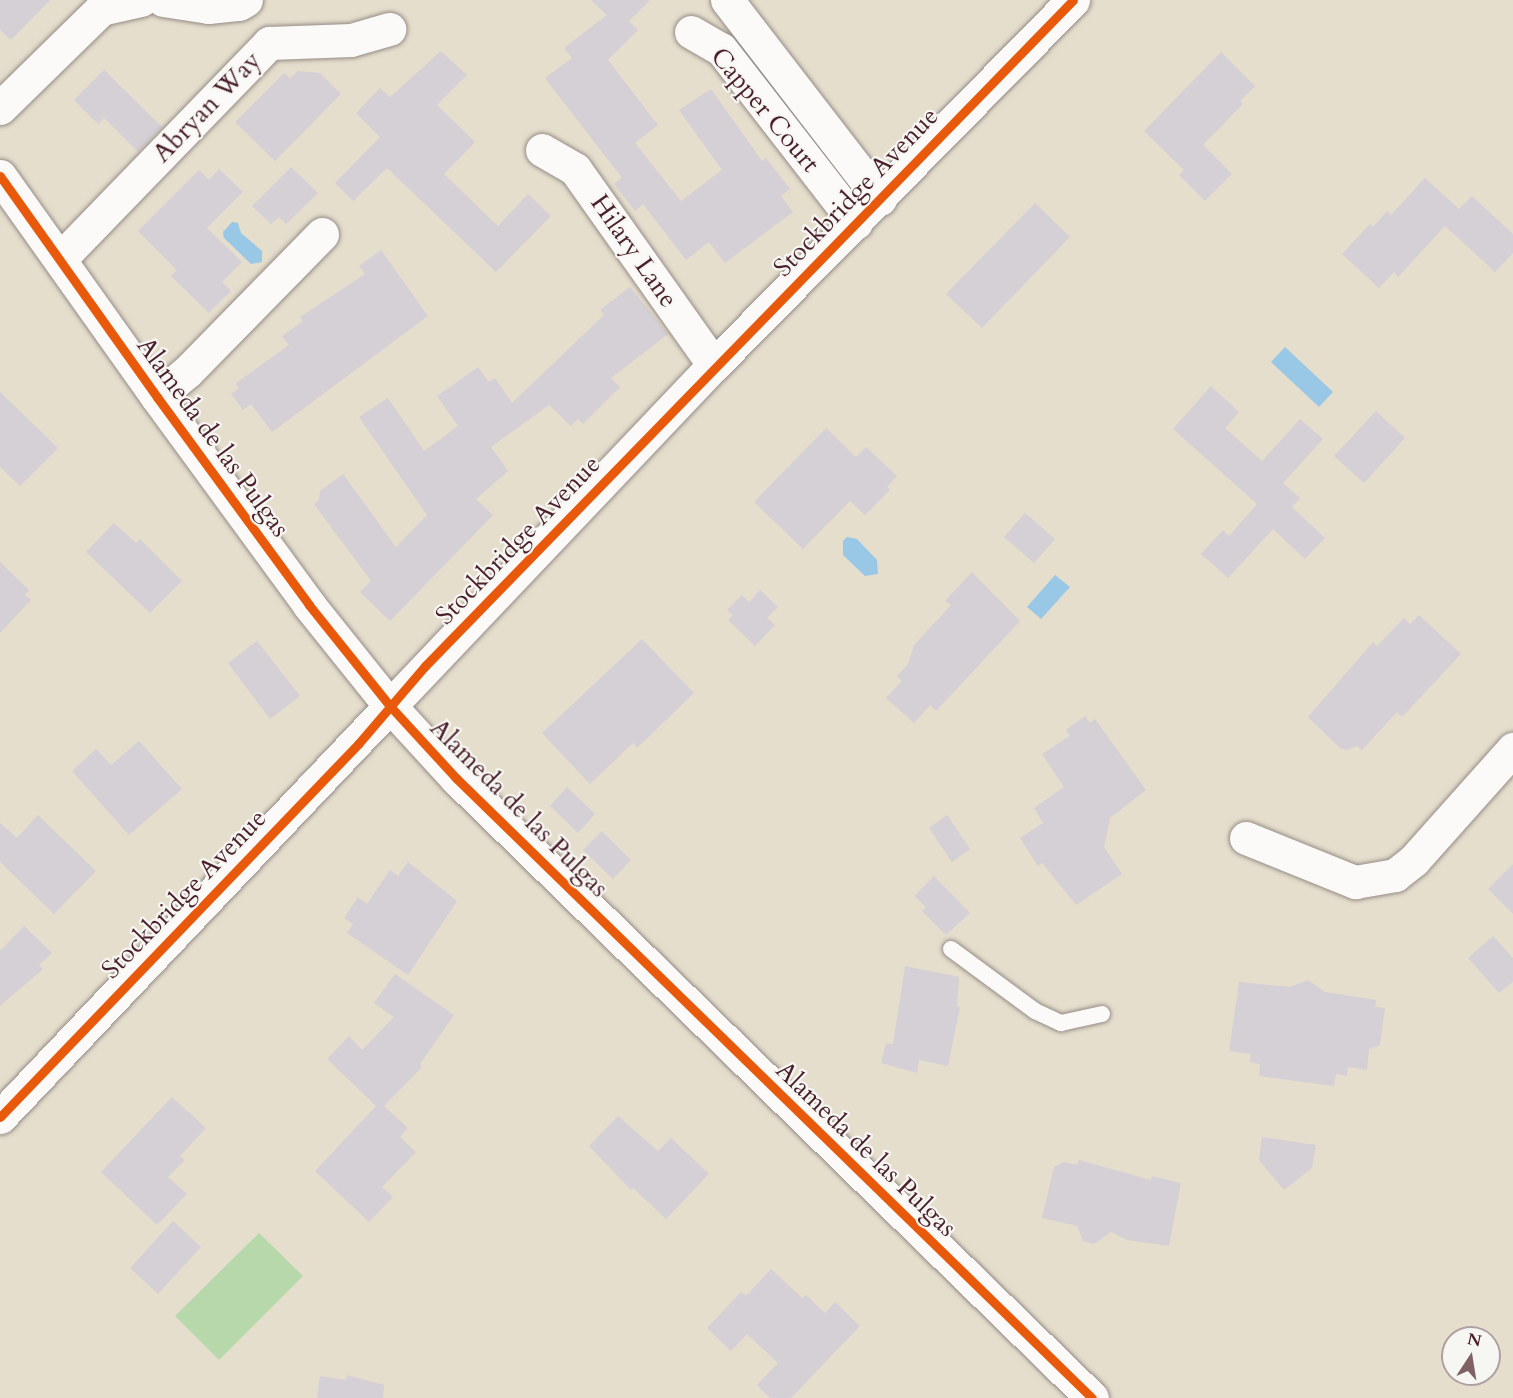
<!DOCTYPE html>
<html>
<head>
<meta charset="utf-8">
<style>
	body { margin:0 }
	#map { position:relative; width:1513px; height:1398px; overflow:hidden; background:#e5decd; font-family:Cardo,serif }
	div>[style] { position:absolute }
	.green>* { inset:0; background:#b6d8aa }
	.water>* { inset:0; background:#99c7e6 }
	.building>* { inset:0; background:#d5cfd6 }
	.roads { filter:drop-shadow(0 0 2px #968c86) drop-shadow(0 0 2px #968c86) }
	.service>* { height:16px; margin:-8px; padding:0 8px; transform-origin:8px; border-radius:8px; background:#fbfaf8 }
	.minor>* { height:33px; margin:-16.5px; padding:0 16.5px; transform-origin:16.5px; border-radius:16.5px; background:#fbfaf8 }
	.tertiary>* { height:33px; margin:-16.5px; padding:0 16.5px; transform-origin:16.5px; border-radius:16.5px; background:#fbfaf8 }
	.secondary>* { height:33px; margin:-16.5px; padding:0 16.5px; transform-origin:16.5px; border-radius:16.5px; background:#fbfaf8 }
	.cycleway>* { height:9px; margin:-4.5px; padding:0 4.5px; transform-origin:4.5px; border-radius:4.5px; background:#e8590c }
	span { translate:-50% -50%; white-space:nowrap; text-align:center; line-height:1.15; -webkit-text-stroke:4.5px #f6f6f2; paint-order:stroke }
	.street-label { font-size:26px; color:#4a1f2b }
	.north { position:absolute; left:1441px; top:1326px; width:60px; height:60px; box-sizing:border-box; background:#f6f6f2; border:2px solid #b1a0a2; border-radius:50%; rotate:12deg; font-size:16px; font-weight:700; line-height:24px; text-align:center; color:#4a1f2b }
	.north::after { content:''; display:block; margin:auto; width:21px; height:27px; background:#806264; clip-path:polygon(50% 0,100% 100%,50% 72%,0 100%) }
</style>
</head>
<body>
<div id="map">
	<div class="green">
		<i style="clip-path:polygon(259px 1233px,303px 1276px,219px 1360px,175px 1316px)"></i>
	</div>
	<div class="water">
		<i style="clip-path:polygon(232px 222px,238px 223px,241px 233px,262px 251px,262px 262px,251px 264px,224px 238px,223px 232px)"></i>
		<i style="clip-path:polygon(1285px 347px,1333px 392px,1319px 407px,1271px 362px)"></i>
		<i style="clip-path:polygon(847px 537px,857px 539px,877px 560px,878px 574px,865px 576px,843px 555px,843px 541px)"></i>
		<i style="clip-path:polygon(1055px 575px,1070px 587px,1041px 619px,1027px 607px)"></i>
	</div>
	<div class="building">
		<i style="clip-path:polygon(0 0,50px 0,11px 40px,0 30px)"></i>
		<i style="clip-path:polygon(591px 0,650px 0,629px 21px,638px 30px,608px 60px,658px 125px,635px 143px,681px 201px,722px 170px,679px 110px,711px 89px,762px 161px,766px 158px,790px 189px,781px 196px,793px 212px,725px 263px,709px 242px,686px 260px,643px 204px,635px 211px,614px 184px,622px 178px,545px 78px,572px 58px,564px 48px,607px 15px)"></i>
		<i style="clip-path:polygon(441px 51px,467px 75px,437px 105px,475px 142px,444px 174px,498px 226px,528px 194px,551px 216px,496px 272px,387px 168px,353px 201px,335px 183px,380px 137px,356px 113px,380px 88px,390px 97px)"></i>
		<i style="clip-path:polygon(1221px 52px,1255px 86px,1240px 101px,1243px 104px,1203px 145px,1232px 174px,1205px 201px,1179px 175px,1184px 170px,1144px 131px)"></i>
		<i style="clip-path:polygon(104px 70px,162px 127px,138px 152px,104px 118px,98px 124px,74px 100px)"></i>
		<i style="clip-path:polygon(298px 71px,320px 73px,341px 94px,275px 161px,235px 122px,284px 73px,290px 78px)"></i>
		<i style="clip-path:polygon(291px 167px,318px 193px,286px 224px,279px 217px,271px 224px,252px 206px)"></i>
		<i style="clip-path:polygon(219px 169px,243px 192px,207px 228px,242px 262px,222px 282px,231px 291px,209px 313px,171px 276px,177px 270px,138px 231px,199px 170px,209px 180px)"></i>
		<i style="clip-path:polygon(1425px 178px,1459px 209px,1472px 196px,1513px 234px,1513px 253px,1495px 272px,1445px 226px,1398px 277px,1394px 272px,1379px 288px,1342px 254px,1370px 224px,1373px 227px,1387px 211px,1391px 215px)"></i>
		<i style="clip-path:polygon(1035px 203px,1070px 237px,982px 328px,946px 294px)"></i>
		<i style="clip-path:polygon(381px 250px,428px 316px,272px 432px,251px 404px,243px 410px,231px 394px,239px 388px,236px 383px,289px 345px,282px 336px,303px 321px,300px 317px,365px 274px,359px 266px)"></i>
		<i style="clip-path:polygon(630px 287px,668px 334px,611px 378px,620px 387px,583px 424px,578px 419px,571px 426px,549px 405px,491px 447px,508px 471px,476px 499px,493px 515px,390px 621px,360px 592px,371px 581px,314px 504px,319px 500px,320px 491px,343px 474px,396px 547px,427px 515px,359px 417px,388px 398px,424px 451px,458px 426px,437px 396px,478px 367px,489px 382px,495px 378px,512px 403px,604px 315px,600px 310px)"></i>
		<i style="clip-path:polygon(1211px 386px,1239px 412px,1225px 428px,1262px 461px,1300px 419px,1323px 439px,1283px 483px,1300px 498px,1292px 507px,1325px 538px,1305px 559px,1273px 529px,1228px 578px,1201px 554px,1223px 530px,1229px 536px,1257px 504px,1173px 429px)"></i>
		<i style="clip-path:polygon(0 392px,58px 448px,20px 486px,0 467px)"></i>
		<i style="clip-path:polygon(1376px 411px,1405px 438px,1364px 483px,1334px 456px)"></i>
		<i style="clip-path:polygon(826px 428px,856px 457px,866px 447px,897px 476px,887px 487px,890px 490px,865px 515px,850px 501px,803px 549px,754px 502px)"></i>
		<i style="clip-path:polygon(1025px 513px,1055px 539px,1034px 563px,1004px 537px)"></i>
		<i style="clip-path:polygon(114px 523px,136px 543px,140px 539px,182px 581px,150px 613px,86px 552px)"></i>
		<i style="clip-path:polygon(0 562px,29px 590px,25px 595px,31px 600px,0 633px)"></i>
		<i style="clip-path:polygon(972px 572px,1020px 621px,936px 711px,930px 705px,914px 723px,886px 698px,902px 681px,897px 676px,908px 664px,914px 645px,951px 605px,945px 601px)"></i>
		<i style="clip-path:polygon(760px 590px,778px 607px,767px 618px,775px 625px,755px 646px,728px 620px,733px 615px,727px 610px,742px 595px,749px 602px)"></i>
		<i style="clip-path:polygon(1419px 615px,1461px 654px,1402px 717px,1397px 712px,1362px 750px,1357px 746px,1347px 750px,1340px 748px,1308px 717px,1373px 642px,1377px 646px,1404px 618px,1410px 624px)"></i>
		<i style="clip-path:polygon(642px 639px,694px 693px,637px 748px,633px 743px,590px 784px,542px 733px)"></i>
		<i style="clip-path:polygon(257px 641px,300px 696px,270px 719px,228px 663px)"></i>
		<i style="clip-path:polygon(1085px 716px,1090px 723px,1095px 719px,1146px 790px,1110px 818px,1104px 847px,1122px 874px,1076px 905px,1042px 863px,1038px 866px,1020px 838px,1043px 823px,1034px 808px,1064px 787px,1042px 754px,1070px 736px,1066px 730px)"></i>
		<i style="clip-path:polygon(139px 741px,182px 789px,129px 835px,72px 771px,96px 749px,111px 765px)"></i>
		<i style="clip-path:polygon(567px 787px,595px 814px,578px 833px,550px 806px)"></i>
		<i style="clip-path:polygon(38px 815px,96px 871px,54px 914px,0 862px,0 823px,17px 838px)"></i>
		<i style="clip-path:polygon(947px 815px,970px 849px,952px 862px,929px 828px)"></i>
		<i style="clip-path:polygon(602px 831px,631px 860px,613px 879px,583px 850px)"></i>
		<i style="clip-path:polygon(408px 862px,457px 901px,408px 975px,347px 933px,353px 924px,344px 918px,358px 897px,367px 904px,390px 870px,398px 876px)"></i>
		<i style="clip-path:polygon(1513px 864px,1513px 914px,1488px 889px)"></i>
		<i style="clip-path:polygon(934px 876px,970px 913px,946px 935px,922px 911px,926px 907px,914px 896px)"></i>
		<i style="clip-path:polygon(24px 926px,52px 953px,39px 965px,43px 969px,0 1006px,0 951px)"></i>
		<i style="clip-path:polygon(1493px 936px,1513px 958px,1513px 982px,1499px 993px,1468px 958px)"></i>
		<i style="clip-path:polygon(905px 966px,959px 977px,957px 1006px,960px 1007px,948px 1066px,919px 1060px,917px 1073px,881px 1063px,886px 1043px,893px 1044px)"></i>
		<i style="clip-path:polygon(395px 974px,454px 1015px,420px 1064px,422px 1067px,384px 1106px,408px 1128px,400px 1137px,416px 1152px,382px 1187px,393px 1197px,369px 1222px,315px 1171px,376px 1106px,327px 1059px,349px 1036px,362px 1050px,394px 1017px,374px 1003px)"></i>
		<i style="clip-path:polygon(1308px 980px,1325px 992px,1376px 1000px,1375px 1007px,1385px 1008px,1380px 1045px,1369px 1049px,1367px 1070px,1348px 1067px,1347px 1076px,1336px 1074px,1334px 1086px,1259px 1076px,1260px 1064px,1250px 1062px,1251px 1054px,1229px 1051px,1239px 982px,1290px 987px)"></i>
		<i style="clip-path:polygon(172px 1097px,206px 1128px,180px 1156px,185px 1160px,168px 1177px,187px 1194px,157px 1225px,101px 1172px)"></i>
		<i style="clip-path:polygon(618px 1116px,658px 1151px,671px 1138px,709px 1174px,666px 1219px,633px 1188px,631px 1190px,589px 1146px)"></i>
		<i style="clip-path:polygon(1262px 1137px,1316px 1145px,1312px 1168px,1284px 1190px,1259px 1160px)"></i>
		<i style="clip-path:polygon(1079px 1160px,1151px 1180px,1152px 1176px,1181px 1183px,1169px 1246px,1127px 1240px,1111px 1232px,1094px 1244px,1083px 1241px,1077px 1226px,1042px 1218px,1054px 1167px,1064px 1162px,1077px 1165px)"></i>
		<i style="clip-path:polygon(173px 1221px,201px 1247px,158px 1294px,130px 1268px)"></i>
		<i style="clip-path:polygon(771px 1269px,802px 1298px,806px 1295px,825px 1313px,835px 1302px,860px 1326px,791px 1398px,770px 1398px,757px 1385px,778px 1363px,747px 1334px,731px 1351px,707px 1328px,741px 1292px,746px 1296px)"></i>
		<i style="clip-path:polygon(347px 1375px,384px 1385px,383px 1398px,317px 1398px,320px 1376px,346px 1380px)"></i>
	</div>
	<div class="roads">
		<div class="service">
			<i style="left:951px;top:949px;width:104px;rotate:36.4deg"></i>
			<i style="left:1035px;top:1011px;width:29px;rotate:25deg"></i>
			<i style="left:1061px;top:1023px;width:42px;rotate:-12.4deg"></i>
		</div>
		<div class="minor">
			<i style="left:163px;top:0;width:46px;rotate:8.8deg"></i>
			<i style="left:208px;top:7px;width:31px;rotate:-6deg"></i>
			<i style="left:239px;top:4px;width:8px;rotate:-30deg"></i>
			<i style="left:727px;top:0;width:251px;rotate:52.4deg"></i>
			<i style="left:691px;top:32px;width:34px;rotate:30deg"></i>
			<i style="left:721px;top:49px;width:220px;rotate:52.2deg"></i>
			<i style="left:0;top:108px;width:141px;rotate:-44.4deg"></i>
			<i style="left:101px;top:9px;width:41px;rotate:-12.7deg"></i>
			<i style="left:542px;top:150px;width:38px;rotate:30deg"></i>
			<i style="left:575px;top:169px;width:240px;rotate:54.7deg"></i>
			<i style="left:60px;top:259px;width:301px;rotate:-45.9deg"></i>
			<i style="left:269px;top:43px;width:82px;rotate:-2.1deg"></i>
			<i style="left:351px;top:40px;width:40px;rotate:-16deg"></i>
			<i style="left:157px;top:397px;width:39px;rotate:-40deg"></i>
			<i style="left:187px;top:372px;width:193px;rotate:-45.6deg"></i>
			<i style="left:1246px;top:838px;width:118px;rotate:22deg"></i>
			<i style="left:1355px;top:882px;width:41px;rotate:-9.9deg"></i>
			<i style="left:1395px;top:875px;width:24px;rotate:-38deg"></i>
			<i style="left:1414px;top:860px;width:149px;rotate:-48.3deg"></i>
			<i style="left:0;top:1117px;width:567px;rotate:-46.5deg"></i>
		</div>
		<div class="tertiary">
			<i style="left:390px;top:706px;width:470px;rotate:-46.5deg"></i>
			<i style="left:714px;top:365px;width:512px;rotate:-45.47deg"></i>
		</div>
		<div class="secondary">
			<i style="left:0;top:176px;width:271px;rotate:54.6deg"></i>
			<i style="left:157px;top:397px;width:258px;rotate:53.8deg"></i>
			<i style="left:309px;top:605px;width:129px;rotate:51.3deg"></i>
			<i style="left:390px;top:706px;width:98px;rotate:47.5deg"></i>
			<i style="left:456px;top:778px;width:888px;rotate:44.27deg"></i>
		</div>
	</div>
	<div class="cycleway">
		<i style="left:0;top:176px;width:271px;rotate:54.6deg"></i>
		<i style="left:157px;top:397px;width:258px;rotate:53.8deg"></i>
		<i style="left:309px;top:605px;width:129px;rotate:51.3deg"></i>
		<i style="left:390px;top:706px;width:98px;rotate:47.5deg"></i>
		<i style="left:456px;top:778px;width:888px;rotate:44.27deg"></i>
		<i style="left:0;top:1117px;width:518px;rotate:-46.17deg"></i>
		<i style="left:359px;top:743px;width:101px;rotate:-49.4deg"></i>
		<i style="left:425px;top:666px;width:929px;rotate:-45.78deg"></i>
	</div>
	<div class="street-label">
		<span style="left:207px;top:107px;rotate:-46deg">Abryan Way</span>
		<span style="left:765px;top:110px;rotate:50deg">Capper Court</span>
		<span style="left:856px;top:192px;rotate:-46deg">Stockbridge Avenue</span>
		<span style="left:634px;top:251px;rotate:55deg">Hilary Lane</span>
		<span style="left:213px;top:437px;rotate:54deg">Alameda de las Pulgas</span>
		<span style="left:518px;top:540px;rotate:-46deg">Stockbridge Avenue</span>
		<span style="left:519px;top:808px;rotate:45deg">Alameda de las Pulgas</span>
		<span style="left:184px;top:894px;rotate:-46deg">Stockbridge Avenue</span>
		<span style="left:866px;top:1149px;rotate:44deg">Alameda de las Pulgas</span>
	</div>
	<div class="north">N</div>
</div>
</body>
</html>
